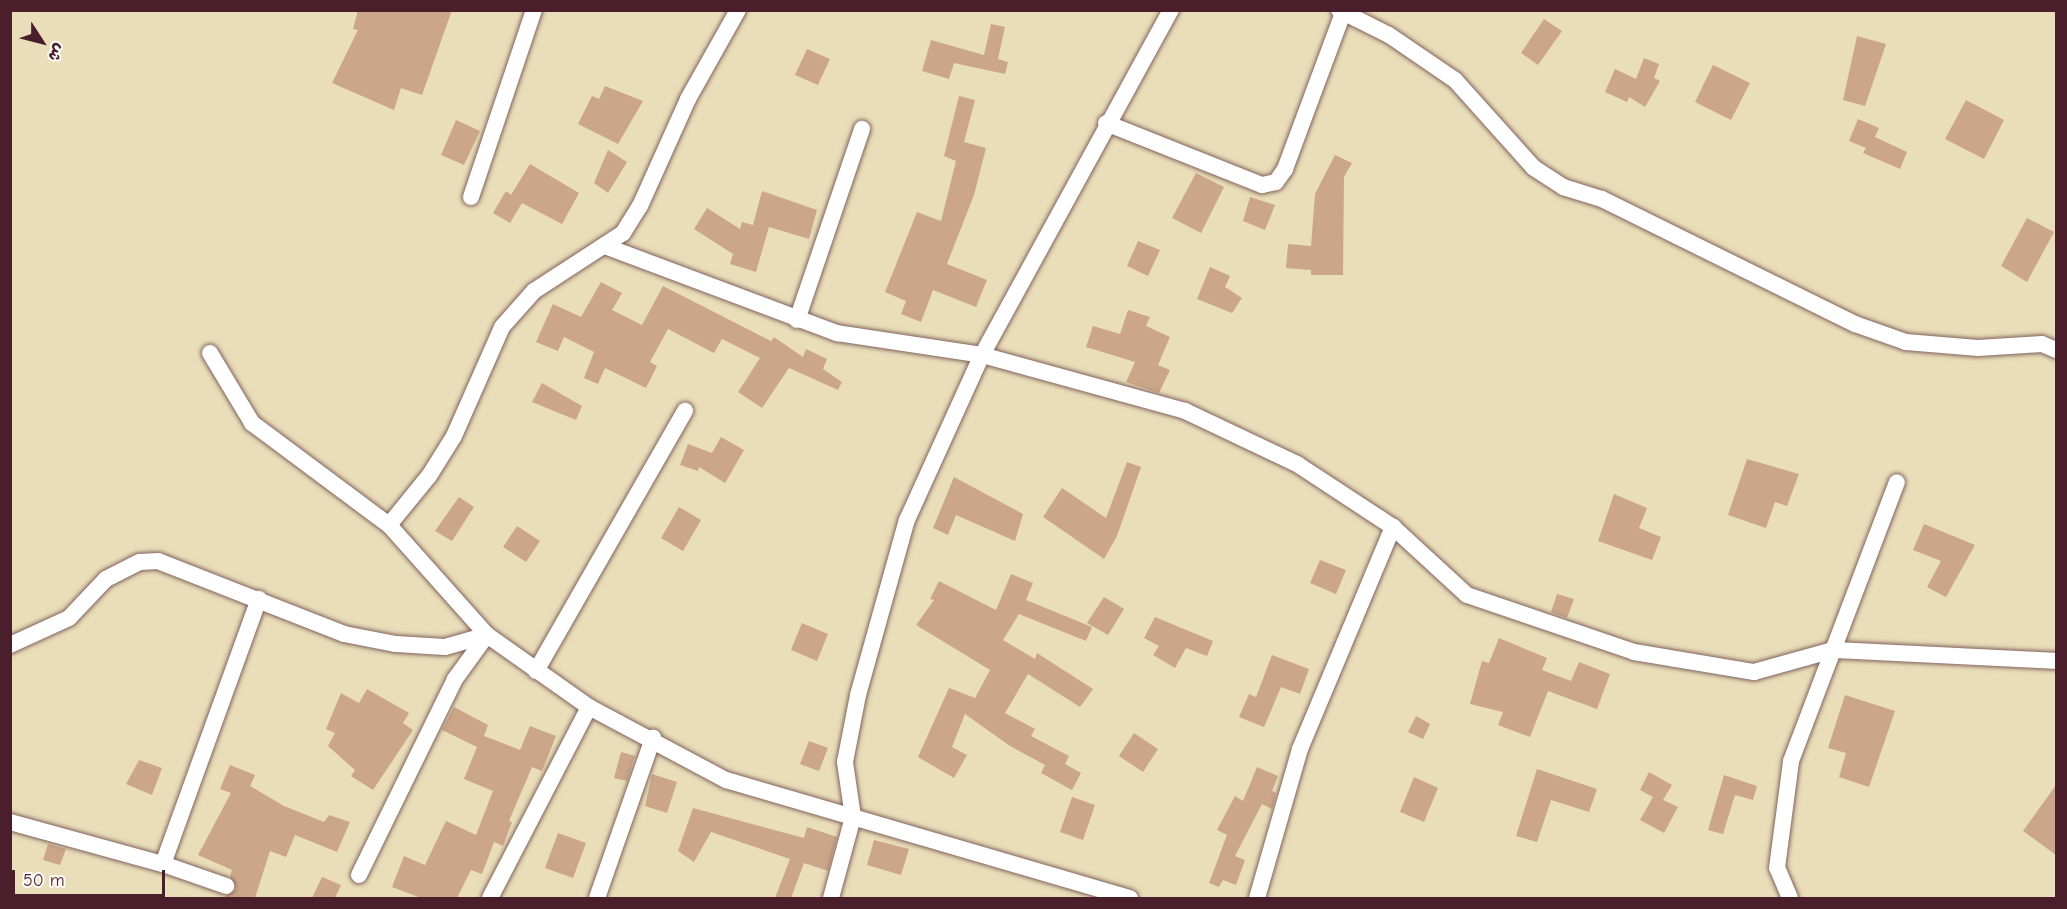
<!DOCTYPE html>
<html>
<head>
<meta charset="utf-8">
<style>
	body { margin:0 }
	#map { position:relative; width:2067px; height:909px; overflow:hidden; background:#e9deb9; font-family:"Comic Neue","Playpen Sans Arabic",sans-serif }
	div>[style] { position:absolute }
	.building>* { inset:0; background:#cca689 }
	.roads { filter:drop-shadow(0 0 2px #82625d) drop-shadow(0 0 2px #82625d) }
	.minor>* { height:16px; margin:-8px; padding:0 8px; transform-origin:8px; border-radius:8px; background:#fff }
	span { translate:-50% -50%; white-space:nowrap; text-align:center; line-height:1.15; -webkit-text-stroke:4.5px #fdfcf7; paint-order:stroke }
	.frame { position:absolute; inset:0; border:12px solid #4a1f2b; pointer-events:none }
	.north { position:absolute; left:12px; top:12px; width:60px; height:60px; -webkit-text-stroke:4px #fdfcf7; paint-order:stroke; rotate:126deg; font-size:16px; font-weight:700; line-height:24px; text-align:center; color:#4a1f2b }
	.north::after { content:''; display:block; margin:auto; width:21px; height:27px; background:#4a1f2b; clip-path:polygon(50% 0,100% 100%,50% 72%,0 100%) }
	.scale { position:absolute; left:12px; top:870px; width:153px; height:27px; box-sizing:border-box; border:3px solid #4a1f2b; border-top:0; padding-left:8px; font-size:18px; line-height:21px; white-space:nowrap; color:#4a1f2b; -webkit-text-stroke:4px #fdfcf7; paint-order:stroke }
</style>
</head>
<body>
<div id="map">
	<div class="building">
		<i style="clip-path:polygon(358px 10px,452px 10px,422px 95px,401px 88px,394px 110px,332px 83px,358px 30px,353px 29px)"></i>
		<i style="clip-path:polygon(1544px 19px,1562px 31px,1538px 65px,1521px 53px)"></i>
		<i style="clip-path:polygon(991px 24px,1005px 27px,998px 59px,1008px 62px,1005px 74px,954px 63px,949px 79px,922px 71px,931px 40px,984px 55px)"></i>
		<i style="clip-path:polygon(1857px 36px,1886px 44px,1865px 106px,1843px 100px)"></i>
		<i style="clip-path:polygon(807px 49px,830px 59px,818px 85px,795px 75px)"></i>
		<i style="clip-path:polygon(1644px 58px,1659px 64px,1654px 78px,1660px 81px,1645px 107px,1629px 97px,1627px 102px,1605px 92px,1615px 69px,1636px 79px)"></i>
		<i style="clip-path:polygon(1713px 65px,1750px 83px,1731px 120px,1695px 102px)"></i>
		<i style="clip-path:polygon(605px 86px,643px 101px,618px 144px,578px 124px,592px 96px,599px 99px)"></i>
		<i style="clip-path:polygon(959px 96px,975px 100px,964px 142px,986px 148px,974px 195px,947px 264px,987px 280px,976px 307px,933px 290px,921px 322px,901px 314px,906px 301px,885px 292px,917px 212px,941px 221px,956px 161px,944px 156px)"></i>
		<i style="clip-path:polygon(1966px 100px,2004px 120px,1984px 159px,1945px 139px)"></i>
		<i style="clip-path:polygon(1858px 119px,1879px 128px,1875px 137px,1907px 152px,1900px 169px,1863px 153px,1866px 148px,1849px 141px)"></i>
		<i style="clip-path:polygon(456px 120px,480px 131px,464px 165px,441px 155px)"></i>
		<i style="clip-path:polygon(608px 150px,627px 162px,608px 193px,594px 183px)"></i>
		<i style="clip-path:polygon(1335px 155px,1352px 163px,1344px 177px,1343px 275px,1311px 275px,1311px 270px,1286px 268px,1288px 244px,1311px 246px,1315px 194px)"></i>
		<i style="clip-path:polygon(530px 164px,579px 193px,562px 224px,522px 203px,510px 223px,493px 213px,506px 191px,511px 195px)"></i>
		<i style="clip-path:polygon(1196px 173px,1224px 187px,1201px 233px,1172px 218px)"></i>
		<i style="clip-path:polygon(762px 191px,817px 210px,809px 239px,769px 227px,756px 272px,730px 264px,733px 254px,694px 229px,707px 208px,740px 229px,742px 222px,753px 225px)"></i>
		<i style="clip-path:polygon(1250px 197px,1275px 205px,1265px 230px,1243px 221px)"></i>
		<i style="clip-path:polygon(2027px 218px,2054px 232px,2027px 282px,2001px 266px)"></i>
		<i style="clip-path:polygon(1138px 241px,1160px 250px,1148px 276px,1127px 266px)"></i>
		<i style="clip-path:polygon(1210px 267px,1230px 276px,1225px 287px,1242px 298px,1232px 313px,1197px 299px)"></i>
		<i style="clip-path:polygon(601px 282px,622px 293px,612px 310px,642px 325px,663px 286px,771px 341px,774px 337px,803px 357px,806px 349px,827px 359px,823px 369px,842px 382px,838px 390px,789px 368px,762px 408px,738px 392px,760px 358px,722px 339px,714px 353px,668px 329px,650px 362px,657px 366px,646px 388px,605px 368px,598px 384px,584px 378px,594px 352px,564px 337px,558px 351px,536px 342px,553px 304px,581px 317px)"></i>
		<i style="clip-path:polygon(1128px 310px,1150px 317px,1146px 326px,1170px 337px,1158px 365px,1170px 370px,1159px 393px,1126px 382px,1135px 362px,1086px 347px,1093px 326px,1120px 334px)"></i>
		<i style="clip-path:polygon(542px 383px,582px 406px,576px 420px,532px 402px)"></i>
		<i style="clip-path:polygon(721px 437px,744px 450px,725px 483px,699px 467px,698px 471px,680px 465px,688px 444px,712px 453px)"></i>
		<i style="clip-path:polygon(1747px 459px,1799px 474px,1787px 506px,1775px 502px,1766px 528px,1728px 515px)"></i>
		<i style="clip-path:polygon(1127px 462px,1141px 467px,1117px 536px,1104px 559px,1043px 517px,1062px 488px,1106px 518px)"></i>
		<i style="clip-path:polygon(954px 477px,1023px 514px,1015px 541px,956px 515px,948px 535px,933px 528px)"></i>
		<i style="clip-path:polygon(1614px 494px,1647px 508px,1639px 528px,1661px 537px,1652px 560px,1598px 541px)"></i>
		<i style="clip-path:polygon(459px 497px,474px 507px,452px 541px,435px 531px)"></i>
		<i style="clip-path:polygon(679px 507px,701px 520px,683px 551px,661px 538px)"></i>
		<i style="clip-path:polygon(1924px 524px,1975px 545px,1946px 597px,1927px 587px,1941px 561px,1913px 550px)"></i>
		<i style="clip-path:polygon(517px 526px,540px 541px,526px 562px,503px 547px)"></i>
		<i style="clip-path:polygon(1320px 560px,1346px 570px,1336px 594px,1310px 583px)"></i>
		<i style="clip-path:polygon(1011px 574px,1033px 583px,1026px 600px,1092px 627px,1086px 641px,1019px 614px,1003px 640px,1035px 659px,1037px 653px,1093px 689px,1080px 707px,1028px 674px,1005px 713px,1035px 729px,1031px 736px,1069px 756px,1065px 764px,1081px 773px,1072px 790px,1041px 773px,1045px 765px,1010px 746px,965px 714px,952px 747px,967px 755px,954px 778px,918px 757px,949px 688px,975px 698px,990px 670px,916px 625px,934px 600px,930px 599px,939px 581px,996px 610px)"></i>
		<i style="clip-path:polygon(1557px 594px,1574px 599px,1567px 618px,1551px 612px)"></i>
		<i style="clip-path:polygon(1104px 597px,1124px 609px,1108px 635px,1087px 623px)"></i>
		<i style="clip-path:polygon(1155px 617px,1213px 641px,1207px 656px,1186px 648px,1175px 668px,1153px 655px,1159px 646px,1144px 638px)"></i>
		<i style="clip-path:polygon(802px 623px,828px 634px,817px 661px,791px 650px)"></i>
		<i style="clip-path:polygon(1499px 638px,1547px 658px,1542px 670px,1571px 681px,1579px 662px,1610px 674px,1597px 709px,1548px 691px,1530px 737px,1498px 725px,1503px 712px,1470px 704px,1482px 661px,1489px 663px)"></i>
		<i style="clip-path:polygon(1272px 655px,1309px 669px,1300px 694px,1281px 687px,1264px 727px,1239px 717px,1249px 694px,1256px 697px)"></i>
		<i style="clip-path:polygon(367px 689px,409px 713px,403px 723px,413px 730px,373px 790px,351px 776px,355px 770px,328px 746px,335px 733px,326px 729px,341px 693px,359px 703px)"></i>
		<i style="clip-path:polygon(1845px 695px,1895px 711px,1869px 787px,1839px 777px,1846px 753px,1828px 748px)"></i>
		<i style="clip-path:polygon(454px 707px,488px 725px,484px 736px,520px 750px,530px 726px,556px 736px,542px 771px,532px 767px,509px 821px,512px 822px,503px 846px,494px 842px,482px 874px,471px 870px,457px 898px,421px 898px,392px 887px,404px 856px,425px 865px,446px 821px,476px 835px,493px 791px,464px 779px,477px 747px,442px 730px)"></i>
		<i style="clip-path:polygon(1416px 716px,1430px 724px,1423px 739px,1408px 732px)"></i>
		<i style="clip-path:polygon(1134px 733px,1158px 749px,1143px 772px,1119px 756px)"></i>
		<i style="clip-path:polygon(809px 741px,828px 748px,819px 771px,800px 764px)"></i>
		<i style="clip-path:polygon(621px 752px,635px 756px,627px 781px,614px 778px)"></i>
		<i style="clip-path:polygon(139px 760px,162px 768px,152px 795px,126px 784px)"></i>
		<i style="clip-path:polygon(230px 765px,255px 775px,250px 786px,284px 806px,324px 822px,329px 815px,350px 822px,337px 852px,295px 835px,286px 857px,270px 851px,255px 898px,223px 898px,236px 889px,230px 876px,232px 870px,198px 855px,231px 793px,220px 789px)"></i>
		<i style="clip-path:polygon(1257px 767px,1278px 776px,1272px 791px,1276px 793px,1272px 809px,1262px 804px,1235px 856px,1245px 860px,1236px 885px,1223px 880px,1219px 887px,1209px 883px,1227px 835px,1217px 830px,1235px 796px,1243px 801px)"></i>
		<i style="clip-path:polygon(1537px 769px,1597px 789px,1589px 812px,1551px 800px,1537px 842px,1516px 836px)"></i>
		<i style="clip-path:polygon(1649px 772px,1672px 785px,1663px 800px,1678px 807px,1664px 833px,1640px 820px,1653px 797px,1640px 790px)"></i>
		<i style="clip-path:polygon(652px 774px,677px 782px,667px 813px,645px 806px)"></i>
		<i style="clip-path:polygon(1724px 775px,1757px 786px,1753px 800px,1735px 795px,1723px 834px,1708px 830px)"></i>
		<i style="clip-path:polygon(1414px 777px,1438px 788px,1424px 822px,1400px 812px)"></i>
		<i style="clip-path:polygon(2056px 785px,2056px 855px,2023px 831px)"></i>
		<i style="clip-path:polygon(1072px 797px,1095px 805px,1083px 840px,1060px 832px)"></i>
		<i style="clip-path:polygon(693px 808px,804px 838px,807px 827px,837px 837px,828px 871px,804px 863px,791px 898px,775px 898px,790px 859px,711px 832px,694px 862px,678px 851px)"></i>
		<i style="clip-path:polygon(558px 833px,586px 843px,573px 878px,545px 868px)"></i>
		<i style="clip-path:polygon(874px 840px,909px 849px,901px 875px,867px 865px)"></i>
		<i style="clip-path:polygon(48px 844px,66px 849px,60px 865px,43px 860px)"></i>
		<i style="clip-path:polygon(322px 877px,341px 885px,335px 898px,312px 898px)"></i>
	</div>
	<div class="roads">
		<div class="minor">
			<i style="left:1339px;top:10px;width:56px;rotate:26.6deg"></i>
			<i style="left:1389px;top:35px;width:80px;rotate:34.3deg"></i>
			<i style="left:1455px;top:80px;width:118px;rotate:48.1deg"></i>
			<i style="left:1534px;top:168px;width:35px;rotate:33deg"></i>
			<i style="left:1563px;top:187px;width:41px;rotate:17.1deg"></i>
			<i style="left:1602px;top:199px;width:282px;rotate:26.3deg"></i>
			<i style="left:1855px;top:324px;width:54px;rotate:19.4deg"></i>
			<i style="left:1906px;top:342px;width:72px;rotate:4.8deg"></i>
			<i style="left:1978px;top:348px;width:64px;rotate:-3.6deg"></i>
			<i style="left:2042px;top:344px;width:15px;rotate:23deg"></i>
			<i style="left:1106px;top:123px;width:168px;rotate:21.7deg"></i>
			<i style="left:1262px;top:185px;width:14px;rotate:-12deg"></i>
			<i style="left:1276px;top:182px;width:16px;rotate:-55deg"></i>
			<i style="left:1285px;top:169px;width:166px;rotate:-69.6deg"></i>
			<i style="left:471px;top:197px;width:197px;rotate:-71.4deg"></i>
			<i style="left:605px;top:246px;width:248px;rotate:20.6deg"></i>
			<i style="left:837px;top:333px;width:147px;rotate:8.6deg"></i>
			<i style="left:982px;top:355px;width:211px;rotate:15.4deg"></i>
			<i style="left:1185px;top:411px;width:124px;rotate:25.3deg"></i>
			<i style="left:1297px;top:464px;width:115px;rotate:33.3deg"></i>
			<i style="left:1393px;top:527px;width:100px;rotate:42.6deg"></i>
			<i style="left:1467px;top:595px;width:176px;rotate:18.8deg"></i>
			<i style="left:1634px;top:652px;width:122px;rotate:9.5deg"></i>
			<i style="left:1754px;top:672px;width:82px;rotate:-15.6deg"></i>
			<i style="left:1833px;top:650px;width:223px;rotate:2.8deg"></i>
			<i style="left:797px;top:320px;width:202px;rotate:-71.2deg"></i>
			<i style="left:210px;top:353px;width:82px;rotate:59deg"></i>
			<i style="left:252px;top:423px;width:171px;rotate:36.7deg"></i>
			<i style="left:389px;top:525px;width:147px;rotate:48.3deg"></i>
			<i style="left:487px;top:635px;width:125px;rotate:35.2deg"></i>
			<i style="left:589px;top:707px;width:155px;rotate:28.1deg"></i>
			<i style="left:726px;top:780px;width:421px;rotate:16.3deg"></i>
			<i style="left:389px;top:525px;width:63px;rotate:-50.8deg"></i>
			<i style="left:429px;top:476px;width:47px;rotate:-58deg"></i>
			<i style="left:454px;top:436px;width:119px;rotate:-66.2deg"></i>
			<i style="left:502px;top:327px;width:48px;rotate:-48.4deg"></i>
			<i style="left:534px;top:291px;width:106px;rotate:-33.1deg"></i>
			<i style="left:623px;top:233px;width:32px;rotate:-58deg"></i>
			<i style="left:640px;top:206px;width:117px;rotate:-65.8deg"></i>
			<i style="left:688px;top:99px;width:102px;rotate:-60.7deg"></i>
			<i style="left:10px;top:645px;width:65px;rotate:-24.6deg"></i>
			<i style="left:69px;top:618px;width:54px;rotate:-46.5deg"></i>
			<i style="left:106px;top:579px;width:38px;rotate:-27deg"></i>
			<i style="left:140px;top:562px;width:18px;rotate:-3deg"></i>
			<i style="left:158px;top:561px;width:200px;rotate:21.4deg"></i>
			<i style="left:344px;top:634px;width:53px;rotate:10.9deg"></i>
			<i style="left:396px;top:644px;width:49px;rotate:3.5deg"></i>
			<i style="left:445px;top:647px;width:44px;rotate:-15.9deg"></i>
			<i style="left:536px;top:671px;width:300px;rotate:-60.2deg"></i>
			<i style="left:10px;top:822px;width:159px;rotate:15.4deg"></i>
			<i style="left:163px;top:864px;width:67px;rotate:19.2deg"></i>
			<i style="left:163px;top:864px;width:282px;rotate:-70.1deg"></i>
			<i style="left:359px;top:875px;width:218px;rotate:-63.9deg"></i>
			<i style="left:455px;top:679px;width:54px;rotate:-54deg"></i>
			<i style="left:490px;top:898px;width:215px;rotate:-62.6deg"></i>
			<i style="left:597px;top:898px;width:170px;rotate:-70.7deg"></i>
			<i style="left:831px;top:898px;width:84px;rotate:-74.8deg"></i>
			<i style="left:853px;top:817px;width:56px;rotate:-98.3deg"></i>
			<i style="left:845px;top:762px;width:68px;rotate:-79deg"></i>
			<i style="left:858px;top:695px;width:182px;rotate:-74.4deg"></i>
			<i style="left:907px;top:520px;width:181px;rotate:-65.6deg"></i>
			<i style="left:982px;top:355px;width:393px;rotate:-61.3deg"></i>
			<i style="left:1257px;top:898px;width:155px;rotate:-73.9deg"></i>
			<i style="left:1300px;top:749px;width:241px;rotate:-67.3deg"></i>
			<i style="left:1790px;top:898px;width:33px;rotate:-113deg"></i>
			<i style="left:1777px;top:868px;width:108px;rotate:-82.5deg"></i>
			<i style="left:1791px;top:761px;width:298px;rotate:-69.2deg"></i>
		</div>
	</div>
	<div class="frame"></div>
	<div class="north">ش</div>
	<div class="scale">50 m</div>
</div>
</body>
</html>
